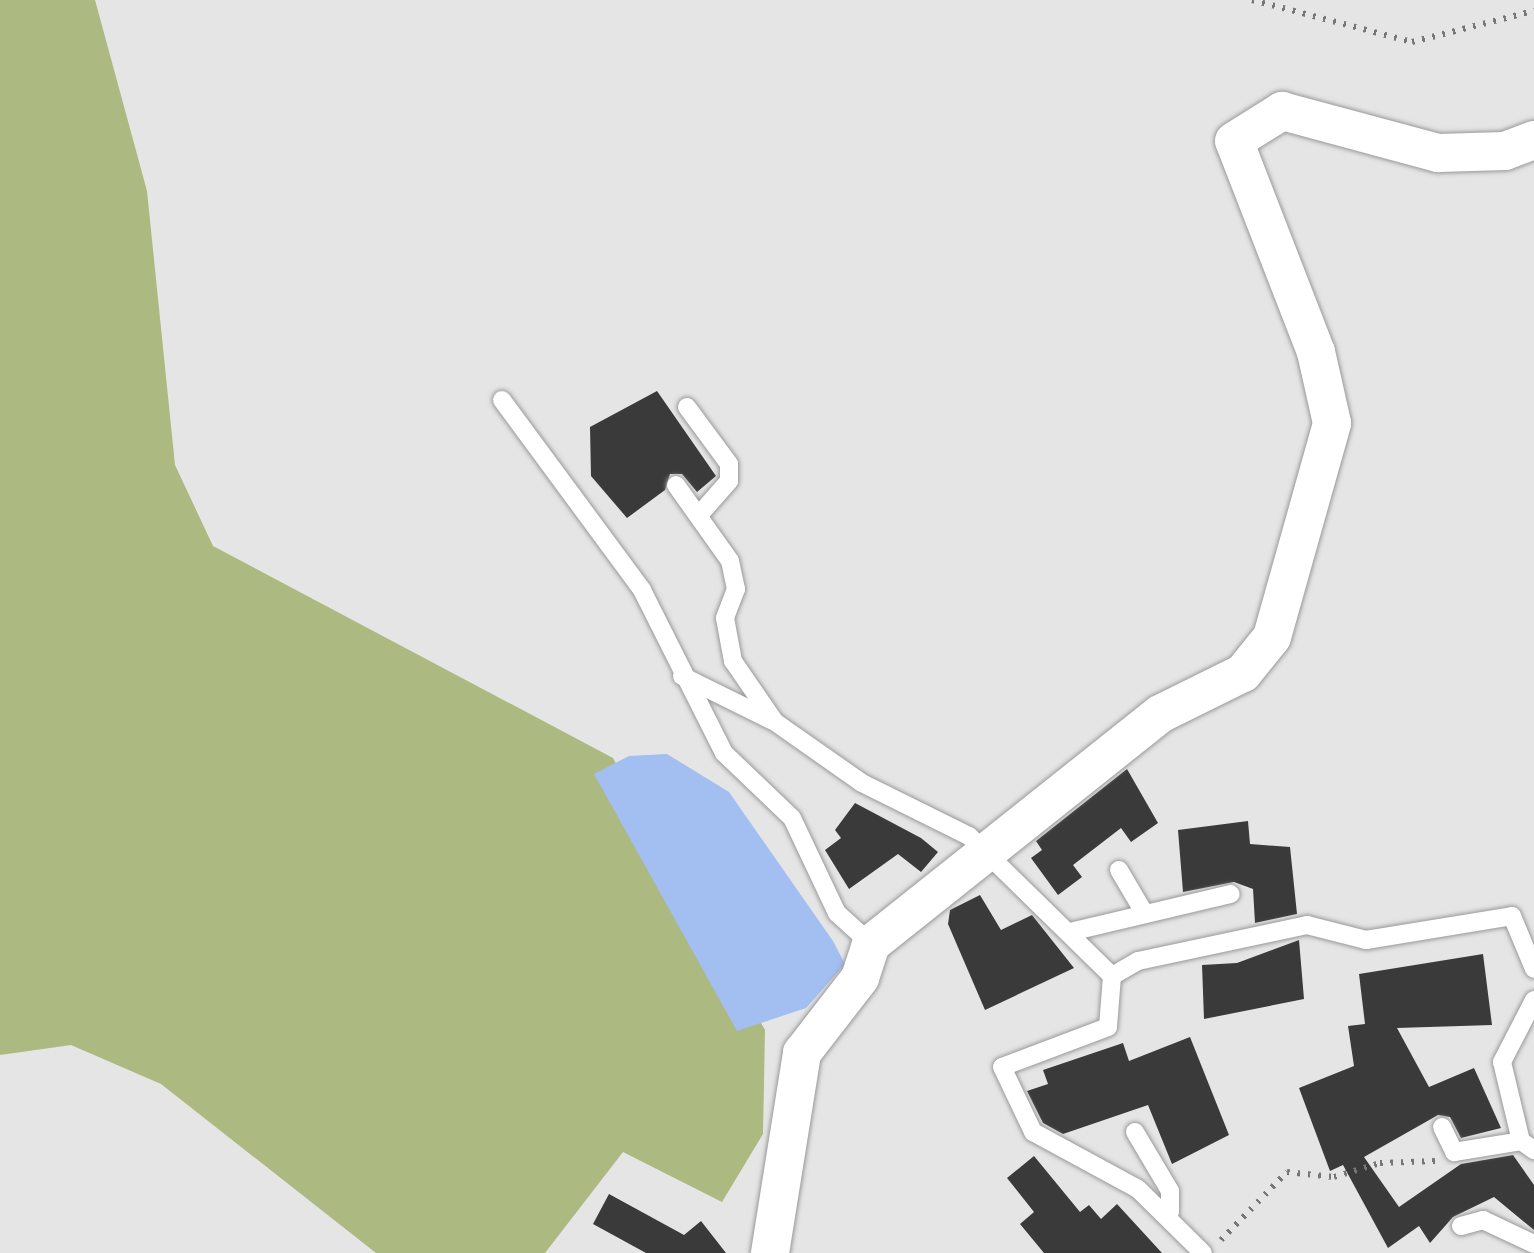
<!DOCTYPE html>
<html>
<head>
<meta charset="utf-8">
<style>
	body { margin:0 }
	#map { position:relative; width:1534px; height:1253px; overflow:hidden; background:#e5e5e6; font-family:Arial,sans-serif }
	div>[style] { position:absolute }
	.forest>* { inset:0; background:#acb980 }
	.water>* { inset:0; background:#a3bef1 }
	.building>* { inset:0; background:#3b3a3b }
	.path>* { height:6px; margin-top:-3px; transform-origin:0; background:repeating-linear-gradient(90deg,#767677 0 2.5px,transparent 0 10.5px) }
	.roads { filter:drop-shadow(0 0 2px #99999a) drop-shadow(0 0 2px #99999a) }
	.lane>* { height:18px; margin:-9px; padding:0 9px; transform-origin:9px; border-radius:9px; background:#fff }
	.street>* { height:38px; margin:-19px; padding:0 19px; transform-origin:19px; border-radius:19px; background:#fff }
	span { translate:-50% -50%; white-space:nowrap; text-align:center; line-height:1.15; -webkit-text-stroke:10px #fff; paint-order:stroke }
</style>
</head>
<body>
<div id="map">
	<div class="forest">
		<i style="clip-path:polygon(0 0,95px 0,147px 191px,175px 465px,213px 546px,613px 758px,765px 1030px,763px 1134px,722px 1202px,623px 1152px,545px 1253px,376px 1253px,161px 1084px,71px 1045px,0 1055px)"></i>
	</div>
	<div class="water">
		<i style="clip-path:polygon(667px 754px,729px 792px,833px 941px,845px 964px,806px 1008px,737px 1031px,594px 774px,629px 756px)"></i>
	</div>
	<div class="building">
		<i style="clip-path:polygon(657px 391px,716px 476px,697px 492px,682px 474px,670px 474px,665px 490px,627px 518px,591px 476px,590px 427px)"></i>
		<i style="clip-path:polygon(1127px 769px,1158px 823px,1131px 842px,1121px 828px,1073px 865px,1082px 877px,1058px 895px,1031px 858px,1042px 850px,1036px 841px)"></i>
		<i style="clip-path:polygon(855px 803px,921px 838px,938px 852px,921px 872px,898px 854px,849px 889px,825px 850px,841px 838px,835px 830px)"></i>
		<i style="clip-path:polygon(1248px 821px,1250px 844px,1290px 847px,1297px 914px,1255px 923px,1253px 889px,1234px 882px,1183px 892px,1178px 830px)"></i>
		<i style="clip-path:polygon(980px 895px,1001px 930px,1032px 915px,1074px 968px,985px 1010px,948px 924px,950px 910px)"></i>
		<i style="clip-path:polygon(1299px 940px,1304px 999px,1204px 1019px,1202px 965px,1237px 963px)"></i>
		<i style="clip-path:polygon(1483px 954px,1492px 1025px,1397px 1028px,1429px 1087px,1474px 1068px,1501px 1128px,1461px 1138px,1450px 1117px,1438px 1115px,1364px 1157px,1399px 1207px,1461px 1164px,1513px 1155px,1534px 1185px,1534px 1230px,1494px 1197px,1453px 1217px,1430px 1243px,1419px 1226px,1388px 1248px,1343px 1165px,1330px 1171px,1299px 1088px,1354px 1066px,1348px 1026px,1365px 1024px,1359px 974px)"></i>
		<i style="clip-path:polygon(1190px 1037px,1229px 1135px,1172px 1164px,1148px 1105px,1063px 1134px,1043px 1123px,1027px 1091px,1048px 1084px,1043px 1070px,1123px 1043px,1129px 1061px)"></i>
		<i style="clip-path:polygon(1034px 1156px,1080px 1212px,1089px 1205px,1101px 1219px,1117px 1204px,1162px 1253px,1044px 1253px,1020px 1224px,1034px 1212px,1007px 1178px)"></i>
		<i style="clip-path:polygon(609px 1194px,684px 1235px,701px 1221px,726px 1253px,646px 1253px,593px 1224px)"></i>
	</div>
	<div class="path">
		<i style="left:1252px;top:0;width:165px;rotate:14.7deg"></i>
		<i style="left:1412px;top:42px;width:126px;rotate:-14.3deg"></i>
		<i style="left:1221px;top:1240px;width:95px;rotate:-45.9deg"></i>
		<i style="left:1287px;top:1172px;width:47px;rotate:6.1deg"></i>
		<i style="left:1334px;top:1177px;width:48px;rotate:-16.9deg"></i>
		<i style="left:1380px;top:1163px;width:55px;rotate:-2.1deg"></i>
	</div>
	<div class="roads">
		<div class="lane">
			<i style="left:502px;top:400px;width:236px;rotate:53.6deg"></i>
			<i style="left:642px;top:590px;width:182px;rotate:63.3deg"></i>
			<i style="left:724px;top:753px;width:94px;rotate:43.7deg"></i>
			<i style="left:792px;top:818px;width:105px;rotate:64.7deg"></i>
			<i style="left:837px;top:913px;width:46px;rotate:42.4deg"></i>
			<i style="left:687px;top:407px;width:71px;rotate:53.6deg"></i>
			<i style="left:729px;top:464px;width:17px;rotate:90deg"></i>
			<i style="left:729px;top:481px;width:44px;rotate:131.3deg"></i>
			<i style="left:676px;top:485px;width:93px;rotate:54.6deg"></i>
			<i style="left:730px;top:561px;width:29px;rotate:78deg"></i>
			<i style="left:736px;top:589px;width:31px;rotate:111deg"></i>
			<i style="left:725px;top:618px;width:44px;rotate:79.5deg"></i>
			<i style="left:733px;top:661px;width:74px;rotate:55.5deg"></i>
			<i style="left:775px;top:722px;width:106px;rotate:35deg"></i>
			<i style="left:862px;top:783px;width:119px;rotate:26.4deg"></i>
			<i style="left:969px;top:836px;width:200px;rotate:44.4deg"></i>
			<i style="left:1112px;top:976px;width:30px;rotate:-30deg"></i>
			<i style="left:1138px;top:961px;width:173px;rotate:-12deg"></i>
			<i style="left:1307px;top:925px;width:61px;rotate:14.3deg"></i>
			<i style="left:1366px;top:940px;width:148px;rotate:-9.3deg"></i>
			<i style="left:1512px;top:916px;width:57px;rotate:67.5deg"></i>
			<i style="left:682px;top:676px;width:99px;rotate:26.3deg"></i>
			<i style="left:1119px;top:870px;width:45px;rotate:59.5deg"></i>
			<i style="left:1070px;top:932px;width:165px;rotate:-13.3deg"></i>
			<i style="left:1112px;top:976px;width:51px;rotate:94.5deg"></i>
			<i style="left:1108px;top:1027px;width:113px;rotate:159.3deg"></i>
			<i style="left:1002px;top:1067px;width:72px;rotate:64.5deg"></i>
			<i style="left:1033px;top:1132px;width:119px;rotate:28.5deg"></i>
			<i style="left:1138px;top:1189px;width:91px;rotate:44.6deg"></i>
			<i style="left:1534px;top:1000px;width:70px;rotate:117.3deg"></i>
			<i style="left:1502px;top:1062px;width:81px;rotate:76.5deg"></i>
			<i style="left:1521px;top:1141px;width:16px;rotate:35deg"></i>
			<i style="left:1442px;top:1127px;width:28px;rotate:64deg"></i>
			<i style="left:1454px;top:1152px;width:68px;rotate:-9.3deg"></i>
			<i style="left:1135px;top:1132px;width:69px;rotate:59.3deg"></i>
			<i style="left:1170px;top:1191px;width:21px;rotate:90deg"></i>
			<i style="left:1461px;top:1226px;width:23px;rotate:-15deg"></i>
			<i style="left:1483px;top:1220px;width:56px;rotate:25.2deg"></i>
		</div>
		<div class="street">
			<i style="left:770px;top:1253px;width:203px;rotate:-80.9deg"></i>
			<i style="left:802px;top:1053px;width:95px;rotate:-52.3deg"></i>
			<i style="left:860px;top:978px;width:36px;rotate:-72deg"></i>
			<i style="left:871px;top:944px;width:369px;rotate:-38.5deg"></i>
			<i style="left:1160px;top:714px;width:93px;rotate:-26.3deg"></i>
			<i style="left:1243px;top:673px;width:46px;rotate:-51.1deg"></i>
			<i style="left:1272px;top:637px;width:222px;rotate:-74.3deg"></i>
			<i style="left:1332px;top:423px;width:73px;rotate:-102.7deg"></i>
			<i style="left:1316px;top:352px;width:226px;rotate:-111.2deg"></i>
			<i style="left:1234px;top:141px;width:57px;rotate:-32deg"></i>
			<i style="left:1282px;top:111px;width:162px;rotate:15.1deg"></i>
			<i style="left:1438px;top:153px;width:67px;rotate:-1.7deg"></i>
			<i style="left:1505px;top:151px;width:31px;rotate:-21deg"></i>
		</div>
	</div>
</div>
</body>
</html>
